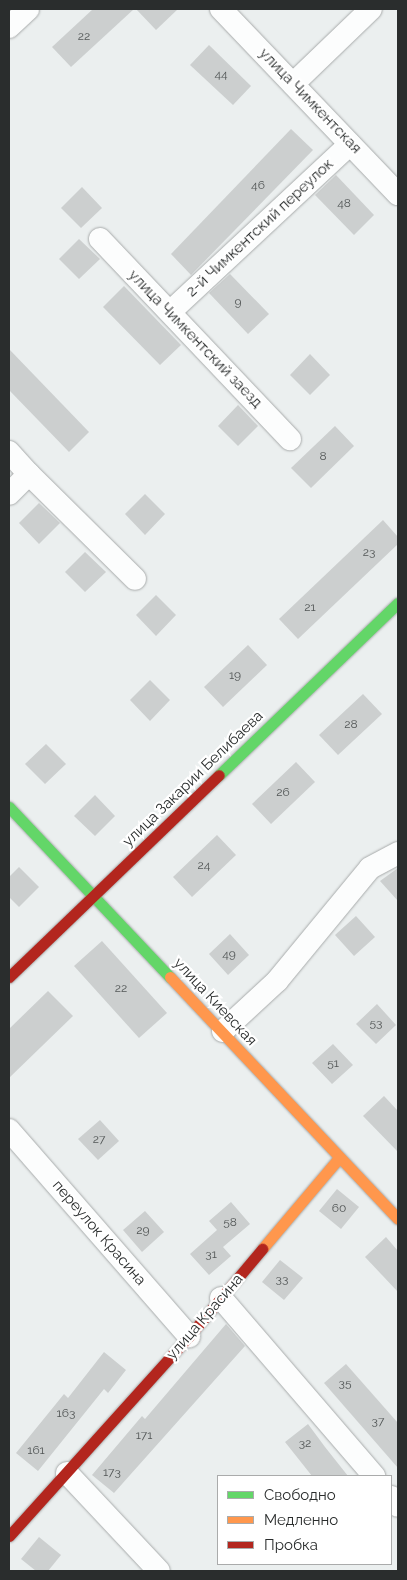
<!DOCTYPE html>
<html>
<head>
<meta charset="utf-8">
<style>
	body { margin:0 }
	#map { position:relative; width:407px; height:1580px; overflow:hidden; background:#ebefef; font-family:Raleway,sans-serif }
	div>[style] { position:absolute }
	.building>* { inset:0; background:#cccfcf }
	.roads { filter:drop-shadow(0 0 1px #a8abab) drop-shadow(0 0 1px #a8abab) }
	.street>* { height:22px; margin:-11px; padding:0 11px; transform-origin:11px; border-radius:11px; background:#fcfdfd }
	.fast>* { height:11px; margin:-5.5px; padding:0 5.5px; transform-origin:5.5px; border-radius:5.5px; background:#63d668 }
	.slow>* { height:11px; margin:-5.5px; padding:0 5.5px; transform-origin:5.5px; border-radius:5.5px; background:#ff974d }
	.jam>* { height:11px; margin:-5.5px; padding:0 5.5px; transform-origin:5.5px; border-radius:5.5px; background:#b3261e }
	span { translate:-50% -50%; white-space:nowrap; text-align:center; line-height:1.15; -webkit-text-stroke:4.5px #fff; paint-order:stroke }
	.number-label { font-size:12px; color:#525656 }
	.number-label span { -webkit-text-stroke-width:0 }
	.street-label { font-size:15px; color:#2a2d2d }
	.frame { position:absolute; inset:0; border:10px solid #2a2d2d; pointer-events:none }
	.legend { position:absolute; left:217px; top:1475px; width:175px; height:90px; box-sizing:border-box; background:#fff; border:1px solid #aaabab; margin:0; padding:6px 9px; list-style:none; font-size:15px; color:#2a2d2d }
	.legend li { display:flex; align-items:center; gap:10px; height:25px }
	.legend b { width:25px; border:1px solid #aaabab }
</style>
</head>
<body>
<div id="map">
	<div class="building">
		<i style="clip-path:polygon(93px 9px,134px 9px,71px 67px,52px 47px)"></i>
		<i style="clip-path:polygon(136px 9px,178px 9px,156px 30px)"></i>
		<i style="clip-path:polygon(209px 45px,251px 86px,233px 105px,190px 65px)"></i>
		<i style="clip-path:polygon(291px 129px,313px 150px,191px 275px,171px 254px)"></i>
		<i style="clip-path:polygon(336px 175px,374px 215px,354px 235px,315px 195px)"></i>
		<i style="clip-path:polygon(82px 187px,102px 208px,81px 228px,61px 208px)"></i>
		<i style="clip-path:polygon(79px 239px,100px 259px,79px 279px,59px 259px)"></i>
		<i style="clip-path:polygon(230px 274px,269px 314px,248px 334px,209px 293px)"></i>
		<i style="clip-path:polygon(124px 286px,181px 345px,160px 365px,103px 307px)"></i>
		<i style="clip-path:polygon(9px 349px,89px 432px,69px 452px,9px 390px)"></i>
		<i style="clip-path:polygon(310px 354px,330px 375px,310px 395px,290px 375px)"></i>
		<i style="clip-path:polygon(238px 405px,258px 426px,238px 446px,218px 426px)"></i>
		<i style="clip-path:polygon(335px 426px,354px 446px,311px 488px,291px 468px)"></i>
		<i style="clip-path:polygon(145px 494px,165px 514px,145px 535px,125px 514px)"></i>
		<i style="clip-path:polygon(39px 503px,60px 523px,39px 544px,19px 523px)"></i>
		<i style="clip-path:polygon(383px 520px,398px 537px,398px 544px,298px 639px,279px 619px)"></i>
		<i style="clip-path:polygon(85px 552px,106px 572px,85px 592px,65px 572px)"></i>
		<i style="clip-path:polygon(156px 595px,176px 615px,156px 636px,136px 615px)"></i>
		<i style="clip-path:polygon(248px 645px,267px 665px,223px 707px,204px 687px)"></i>
		<i style="clip-path:polygon(150px 680px,170px 700px,150px 721px,130px 700px)"></i>
		<i style="clip-path:polygon(363px 694px,382px 714px,338px 755px,319px 735px)"></i>
		<i style="clip-path:polygon(46px 744px,66px 764px,45px 784px,25px 764px)"></i>
		<i style="clip-path:polygon(296px 762px,315px 782px,271px 824px,252px 804px)"></i>
		<i style="clip-path:polygon(95px 795px,115px 816px,95px 836px,74px 816px)"></i>
		<i style="clip-path:polygon(217px 835px,236px 855px,192px 897px,173px 877px)"></i>
		<i style="clip-path:polygon(19px 867px,39px 887px,19px 907px,9px 897px,9px 877px)"></i>
		<i style="clip-path:polygon(398px 868px,398px 901px,380px 881px)"></i>
		<i style="clip-path:polygon(356px 916px,375px 937px,354px 956px,335px 935px)"></i>
		<i style="clip-path:polygon(230px 934px,249px 955px,228px 975px,209px 954px)"></i>
		<i style="clip-path:polygon(102px 941px,167px 1013px,139px 1038px,74px 966px)"></i>
		<i style="clip-path:polygon(48px 991px,73px 1016px,9px 1078px,9px 1029px)"></i>
		<i style="clip-path:polygon(377px 1004px,396px 1025px,376px 1044px,356px 1024px)"></i>
		<i style="clip-path:polygon(333px 1044px,353px 1065px,332px 1084px,312px 1063px)"></i>
		<i style="clip-path:polygon(384px 1096px,398px 1111px,398px 1152px,363px 1116px)"></i>
		<i style="clip-path:polygon(100px 1120px,119px 1141px,98px 1160px,78px 1139px)"></i>
		<i style="clip-path:polygon(337px 1189px,359px 1207px,341px 1229px,319px 1211px)"></i>
		<i style="clip-path:polygon(231px 1202px,250px 1224px,223px 1247px,231px 1256px,209px 1275px,190px 1254px,217px 1230px,209px 1221px)"></i>
		<i style="clip-path:polygon(145px 1211px,164px 1232px,142px 1252px,123px 1230px)"></i>
		<i style="clip-path:polygon(386px 1237px,398px 1251px,398px 1292px,365px 1257px)"></i>
		<i style="clip-path:polygon(280px 1260px,303px 1278px,284px 1300px,262px 1282px)"></i>
		<i style="clip-path:polygon(226px 1324px,245px 1346px,114px 1493px,92px 1475px,142px 1416px,145px 1419px)"></i>
		<i style="clip-path:polygon(104px 1352px,126px 1370px,108px 1393px,104px 1389px,38px 1471px,16px 1453px,64px 1394px,68px 1398px)"></i>
		<i style="clip-path:polygon(346px 1364px,398px 1423px,398px 1468px,324px 1383px)"></i>
		<i style="clip-path:polygon(308px 1424px,325px 1447px,348px 1476px,312px 1476px,285px 1442px)"></i>
		<i style="clip-path:polygon(39px 1537px,61px 1555px,48px 1571px,36px 1571px,21px 1559px)"></i>
	</div>
	<div class="roads">
		<div class="street">
			<i style="left:221px;top:9px;width:256px;rotate:46.3deg"></i>
			<i style="left:9px;top:27px;width:26px;rotate:-43deg"></i>
			<i style="left:293px;top:84px;width:108px;rotate:-43.9deg"></i>
			<i style="left:100px;top:239px;width:276px;rotate:46.5deg"></i>
			<i style="left:170px;top:312px;width:246px;rotate:-43deg"></i>
			<i style="left:9px;top:452px;width:30px;rotate:48deg"></i>
			<i style="left:29px;top:474px;width:28px;rotate:135deg"></i>
			<i style="left:29px;top:474px;width:149px;rotate:44.7deg"></i>
			<i style="left:223px;top:1031px;width:74px;rotate:-42.8deg"></i>
			<i style="left:277px;top:981px;width:146px;rotate:-50.5deg"></i>
			<i style="left:370px;top:868px;width:32px;rotate:-28deg"></i>
			<i style="left:9px;top:1130px;width:274px;rotate:48.9deg"></i>
			<i style="left:221px;top:1298px;width:235px;rotate:49.3deg"></i>
			<i style="left:67px;top:1473px;width:134px;rotate:46.8deg"></i>
			<i style="left:391px;top:1497px;width:11px;rotate:52deg"></i>
		</div>
		<div class="fast">
			<i style="left:219px;top:775px;width:248px;rotate:-43.9deg"></i>
			<i style="left:9px;top:807px;width:234px;rotate:46.6deg"></i>
		</div>
		<div class="slow">
			<i style="left:170px;top:977px;width:332px;rotate:46.7deg"></i>
			<i style="left:262px;top:1249px;width:119px;rotate:-49.8deg"></i>
		</div>
		<div class="jam">
			<i style="left:9px;top:977px;width:291px;rotate:-43.9deg"></i>
			<i style="left:9px;top:1536px;width:269px;rotate:-48deg"></i>
			<i style="left:189px;top:1336px;width:114px;rotate:-50deg"></i>
		</div>
	</div>
	<div class="number-label">
		<span style="left:84px;top:37px">22</span>
		<span style="left:221px;top:75px">44</span>
		<span style="left:258px;top:186px">46</span>
		<span style="left:344px;top:204px">48</span>
		<span style="left:238px;top:303px">9</span>
		<span style="left:323px;top:457px">8</span>
		<span style="left:369px;top:553px">23</span>
		<span style="left:310px;top:608px">21</span>
		<span style="left:235px;top:676px">19</span>
		<span style="left:351px;top:725px">28</span>
		<span style="left:283px;top:793px">26</span>
		<span style="left:204px;top:866px">24</span>
		<span style="left:229px;top:955px">49</span>
		<span style="left:121px;top:989px">22</span>
		<span style="left:376px;top:1024px">53</span>
		<span style="left:333px;top:1064px">51</span>
		<span style="left:99px;top:1140px">27</span>
		<span style="left:339px;top:1209px">60</span>
		<span style="left:230px;top:1223px">58</span>
		<span style="left:143px;top:1231px">29</span>
		<span style="left:211px;top:1255px">31</span>
		<span style="left:282px;top:1280px">33</span>
		<span style="left:345px;top:1384px">35</span>
		<span style="left:66px;top:1414px">163</span>
		<span style="left:378px;top:1422px">37</span>
		<span style="left:144px;top:1436px">171</span>
		<span style="left:305px;top:1444px">32</span>
		<span style="left:36px;top:1451px">161</span>
		<span style="left:112px;top:1473px">173</span>
	</div>
	<div class="street-label">
		<span style="left:310px;top:101px;rotate:46deg">улица Чимкентская</span>
		<span style="left:260px;top:228px;rotate:-43deg">2-й Чимкентский переулок</span>
		<span style="left:195px;top:339px;rotate:46deg">улица Чимкентский заезд</span>
		<span style="left:193px;top:779px;rotate:-44deg">улица Закарии Белибаева</span>
		<span style="left:215px;top:1002px;rotate:47deg">улица Киевская</span>
		<span style="left:99px;top:1233px;rotate:49deg">переулок Красина</span>
		<span style="left:205px;top:1317px;rotate:-49deg">улица Красина</span>
	</div>
	<div class="frame"></div>
	<ul class="legend">
	<li><b style="height:6px;background:#63d668"></b>Свободно</li>
	<li><b style="height:6px;background:#ff974d"></b>Медленно</li>
	<li><b style="height:6px;background:#b3261e"></b>Пробка</li>
	</ul>
</div>
</body>
</html>
